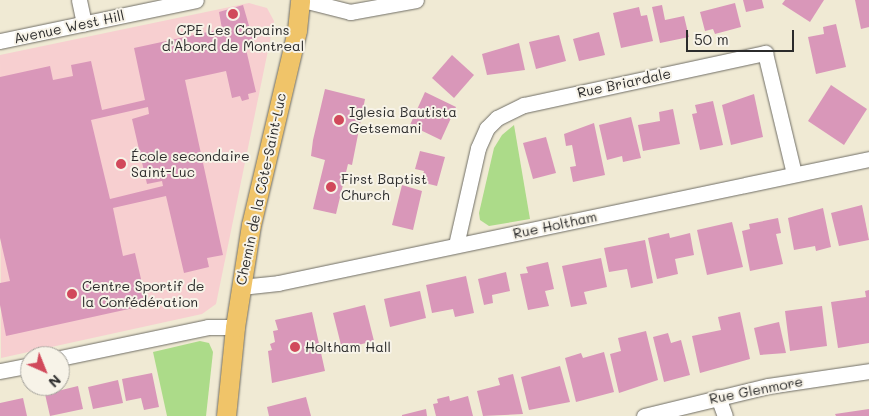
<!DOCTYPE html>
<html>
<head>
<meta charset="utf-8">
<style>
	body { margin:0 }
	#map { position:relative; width:869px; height:416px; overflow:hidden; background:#f0ead4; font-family:Mali,sans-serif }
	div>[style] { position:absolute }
	.built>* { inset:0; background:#f7cfd0 }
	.green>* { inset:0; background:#acdb89 }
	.building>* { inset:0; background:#d997b9 }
	.roads { filter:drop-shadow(0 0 1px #706e66) drop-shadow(0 0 1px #706e66) }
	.minor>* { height:15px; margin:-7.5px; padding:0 7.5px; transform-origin:7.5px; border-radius:7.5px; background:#fff }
	.major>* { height:19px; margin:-9.5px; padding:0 9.5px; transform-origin:9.5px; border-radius:9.5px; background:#f0c469 }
	.dots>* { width:14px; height:14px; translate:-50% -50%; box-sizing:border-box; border:2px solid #f7f3e8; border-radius:50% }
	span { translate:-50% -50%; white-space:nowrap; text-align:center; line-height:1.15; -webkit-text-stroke:4px #f7f3e8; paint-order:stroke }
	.street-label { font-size:14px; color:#2b2b2b }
	.poi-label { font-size:14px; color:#2b2b2b }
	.left { translate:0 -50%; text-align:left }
	.north { position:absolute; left:20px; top:346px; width:50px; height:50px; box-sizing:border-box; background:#f7f3e8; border:1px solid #a5a39c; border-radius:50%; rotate:136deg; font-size:14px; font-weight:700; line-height:20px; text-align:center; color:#2b2b2b }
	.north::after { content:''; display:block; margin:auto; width:18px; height:22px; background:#d1495b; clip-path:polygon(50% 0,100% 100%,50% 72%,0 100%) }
	.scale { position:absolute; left:686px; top:30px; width:108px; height:22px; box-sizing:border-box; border:2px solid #2b2b2b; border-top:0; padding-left:6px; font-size:15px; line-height:18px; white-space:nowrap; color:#2b2b2b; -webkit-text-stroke:4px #f7f3e8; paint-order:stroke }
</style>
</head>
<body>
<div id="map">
	<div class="built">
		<i style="clip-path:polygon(249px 3px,267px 8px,274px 21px,216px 304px,202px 314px,1px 358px,0 55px)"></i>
	</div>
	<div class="green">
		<i style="clip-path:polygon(514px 125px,530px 219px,489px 226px,480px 220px,479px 213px,494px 148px,502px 135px)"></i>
		<i style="clip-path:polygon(200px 341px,209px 343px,213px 352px,206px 416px,167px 416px,153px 352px)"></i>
	</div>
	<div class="building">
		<i style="clip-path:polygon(743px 0,762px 0,764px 8px,746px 12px)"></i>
		<i style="clip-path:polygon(785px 0,824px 0,810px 22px,782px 4px)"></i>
		<i style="clip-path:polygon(855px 0,869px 0,869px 27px,861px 29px)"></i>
		<i style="clip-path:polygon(735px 3px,741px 27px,715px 34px,713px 29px,705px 31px,700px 12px)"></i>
		<i style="clip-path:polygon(evenodd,243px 5px,254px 43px,245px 45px,256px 92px,248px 94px,249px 99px,242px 101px,240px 96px,232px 98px,226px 71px,185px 80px,223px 255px,207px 258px,209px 267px,184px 273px,166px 196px,113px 208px,123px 256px,135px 253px,147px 305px,6px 336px,0 305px,0 283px,10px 281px,0 238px,0 77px,50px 66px,53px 80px,73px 76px,71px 65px,91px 61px,102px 110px,145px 100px,134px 48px,222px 29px,219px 12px,243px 5px,148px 107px,149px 114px,132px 119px,147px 184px,162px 181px,163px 186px,110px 199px,91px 120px,148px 107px)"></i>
		<i style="clip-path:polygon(662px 5px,665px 20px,684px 16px,689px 37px,660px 43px,652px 7px)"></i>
		<i style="clip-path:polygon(639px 7px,641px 16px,647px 15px,653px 41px,621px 48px,613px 13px)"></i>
		<i style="clip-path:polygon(836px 24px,846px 67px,816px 74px,808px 37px,824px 34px,823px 27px)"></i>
		<i style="clip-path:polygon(599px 32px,605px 55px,579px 61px,573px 39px)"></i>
		<i style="clip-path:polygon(559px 35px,566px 61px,536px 69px,529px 42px)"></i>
		<i style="clip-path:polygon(519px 43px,525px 70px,487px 75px,482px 54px)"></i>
		<i style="clip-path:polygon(452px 55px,474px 75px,454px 98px,432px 78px)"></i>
		<i style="clip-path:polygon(831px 85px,867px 109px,844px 145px,808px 121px)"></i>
		<i style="clip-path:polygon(325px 89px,365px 99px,352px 165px,348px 164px,336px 214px,313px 209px,325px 160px,311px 156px,313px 140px)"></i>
		<i style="clip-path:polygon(425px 92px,456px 107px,441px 140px,410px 125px)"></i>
		<i style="clip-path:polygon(754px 94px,763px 137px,731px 145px,722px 105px)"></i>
		<i style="clip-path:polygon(713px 101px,723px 145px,700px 150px,692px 114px,697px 113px,695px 105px)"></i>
		<i style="clip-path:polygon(673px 109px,680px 144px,643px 151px,638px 125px,660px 121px,659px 112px)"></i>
		<i style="clip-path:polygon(631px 117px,641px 158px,623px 162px,622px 156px,607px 160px,599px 125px)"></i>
		<i style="clip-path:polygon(594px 123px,605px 175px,573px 182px,570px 167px,576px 166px,572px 145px,566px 146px,564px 134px)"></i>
		<i style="clip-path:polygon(546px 137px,556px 173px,533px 179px,523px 143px)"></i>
		<i style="clip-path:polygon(420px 151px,445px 157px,437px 186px,421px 182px,424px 171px,415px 169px)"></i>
		<i style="clip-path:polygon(402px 185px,422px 191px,413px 230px,392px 225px)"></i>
		<i style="clip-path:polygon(862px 205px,869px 240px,839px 246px,831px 213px)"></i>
		<i style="clip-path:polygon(823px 208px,831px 247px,816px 251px,815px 246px,794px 250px,788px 218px)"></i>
		<i style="clip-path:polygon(778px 218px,781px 233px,776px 234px,783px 264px,750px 271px,742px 231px,750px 229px,749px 224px)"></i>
		<i style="clip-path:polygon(732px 222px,743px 267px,707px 275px,697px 230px)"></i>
		<i style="clip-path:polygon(669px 233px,670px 238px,690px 233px,694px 255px,675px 259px,678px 274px,657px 279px,648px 238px)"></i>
		<i style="clip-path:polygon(645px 240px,653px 283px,631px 288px,627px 269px,609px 272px,604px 248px)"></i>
		<i style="clip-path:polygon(601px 258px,607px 287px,584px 292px,587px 304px,571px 307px,562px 266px)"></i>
		<i style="clip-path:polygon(548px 262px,554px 289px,545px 291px,549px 306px,528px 310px,520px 274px,528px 273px,526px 267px)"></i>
		<i style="clip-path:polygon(506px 272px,510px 291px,492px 295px,493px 303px,484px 305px,478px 279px)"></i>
		<i style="clip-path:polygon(466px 276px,474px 313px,455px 317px,453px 309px,432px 313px,426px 285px)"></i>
		<i style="clip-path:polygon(869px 290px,869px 343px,838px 348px,831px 302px,866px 297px,865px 291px)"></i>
		<i style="clip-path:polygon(420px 291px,426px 318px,390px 327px,384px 299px)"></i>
		<i style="clip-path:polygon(365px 305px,374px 341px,342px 349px,333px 313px)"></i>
		<i style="clip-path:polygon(822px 306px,827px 346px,790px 351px,785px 311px)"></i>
		<i style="clip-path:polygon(312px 312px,325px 371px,272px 383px,268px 351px,272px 350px,270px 344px,275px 342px,273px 331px,278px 330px,275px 320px)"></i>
		<i style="clip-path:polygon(740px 312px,750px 359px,700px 373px,692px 336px,721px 330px,718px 317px)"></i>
		<i style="clip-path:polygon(779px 322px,786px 353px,760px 355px,754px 328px)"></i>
		<i style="clip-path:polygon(646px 331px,658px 380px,619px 393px,610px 354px,621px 351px,618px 338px)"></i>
		<i style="clip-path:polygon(668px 333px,671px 343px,681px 340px,690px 375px,664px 382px,653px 337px)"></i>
		<i style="clip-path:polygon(604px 352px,614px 392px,576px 402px,565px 358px,581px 353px,583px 358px)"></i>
		<i style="clip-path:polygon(560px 366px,570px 402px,529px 410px,521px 377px)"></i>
		<i style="clip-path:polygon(152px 373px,159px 407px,144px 410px,141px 398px,126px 401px,122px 379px)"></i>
		<i style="clip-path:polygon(513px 374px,523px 414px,483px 416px,477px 391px,500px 385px,498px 378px)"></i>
		<i style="clip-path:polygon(118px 380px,123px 403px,93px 409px,88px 387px)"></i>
		<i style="clip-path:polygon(78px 386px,83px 409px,50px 416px,45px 394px)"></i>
		<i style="clip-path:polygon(449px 396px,450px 401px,468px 396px,473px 416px,436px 416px,433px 404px,438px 403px,437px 399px)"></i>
		<i style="clip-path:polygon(306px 397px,311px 416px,269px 416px,267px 407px)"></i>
		<i style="clip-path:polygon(23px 398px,27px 416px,0 416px,0 403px)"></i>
		<i style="clip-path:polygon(426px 409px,427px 416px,402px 416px,402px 415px)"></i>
		<i style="clip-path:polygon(869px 409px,869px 416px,836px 416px,835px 414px)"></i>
	</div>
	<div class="roads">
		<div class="minor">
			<i style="left:79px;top:0;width:24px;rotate:78deg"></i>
			<i style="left:303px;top:0;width:49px;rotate:14.3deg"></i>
			<i style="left:350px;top:12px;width:67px;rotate:-10.3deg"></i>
			<i style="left:0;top:41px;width:200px;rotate:-11.8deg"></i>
			<i style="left:456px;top:245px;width:99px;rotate:-77.2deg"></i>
			<i style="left:478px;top:148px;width:22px;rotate:-66deg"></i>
			<i style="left:487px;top:128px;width:14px;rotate:-45deg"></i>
			<i style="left:497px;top:118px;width:30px;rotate:-26deg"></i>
			<i style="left:524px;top:105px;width:247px;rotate:-12.2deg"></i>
			<i style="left:765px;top:53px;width:124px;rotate:76.5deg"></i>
			<i style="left:241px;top:287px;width:37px;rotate:-6deg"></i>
			<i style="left:278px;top:283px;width:604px;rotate:-11.85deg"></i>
			<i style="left:60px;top:358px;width:151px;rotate:-11.8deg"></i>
			<i style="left:208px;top:327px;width:27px"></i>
			<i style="left:0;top:371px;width:31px;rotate:-11deg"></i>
			<i style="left:718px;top:397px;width:20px;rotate:70deg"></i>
			<i style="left:644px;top:416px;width:128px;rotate:-13.6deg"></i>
			<i style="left:768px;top:386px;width:102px;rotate:-8.4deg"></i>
		</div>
		<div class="major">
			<i style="left:226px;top:416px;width:89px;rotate:-84.2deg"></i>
			<i style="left:235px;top:327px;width:103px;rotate:-81.1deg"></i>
			<i style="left:251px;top:225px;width:200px;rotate:-76.7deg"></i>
			<i style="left:297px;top:30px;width:30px;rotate:-84deg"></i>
		</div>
	</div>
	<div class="dots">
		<i style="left:233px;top:14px;background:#d1495b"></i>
		<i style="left:339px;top:120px;background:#d1495b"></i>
		<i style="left:121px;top:164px;background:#d1495b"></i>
		<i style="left:331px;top:187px;background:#d1495b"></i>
		<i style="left:72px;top:294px;background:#d1495b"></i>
		<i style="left:295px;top:347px;background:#d1495b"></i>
	</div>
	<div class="street-label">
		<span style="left:69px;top:27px;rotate:-12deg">Avenue West Hill</span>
		<span style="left:624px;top:83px;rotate:-12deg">Rue Briardale</span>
		<span style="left:261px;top:189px;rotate:-78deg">Chemin de la Côte-Saint-Luc</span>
		<span style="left:555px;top:225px;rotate:-12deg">Rue Holtham</span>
		<span style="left:756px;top:390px;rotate:-11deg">Rue Glenmore</span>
	</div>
	<div class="poi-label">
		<span style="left:233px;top:38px">CPE Les Copains<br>d'Abord de Montreal</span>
		<span class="left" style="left:349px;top:120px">Iglesia Bautista<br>Getsemani</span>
		<span class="left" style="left:131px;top:164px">École secondaire<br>Saint-Luc</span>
		<span class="left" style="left:341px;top:187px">First Baptist<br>Church</span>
		<span class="left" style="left:82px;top:294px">Centre Sportif de<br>la Confédération</span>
		<span class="left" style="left:305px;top:347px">Holtham Hall</span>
	</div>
	<div class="north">N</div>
	<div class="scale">50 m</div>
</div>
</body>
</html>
